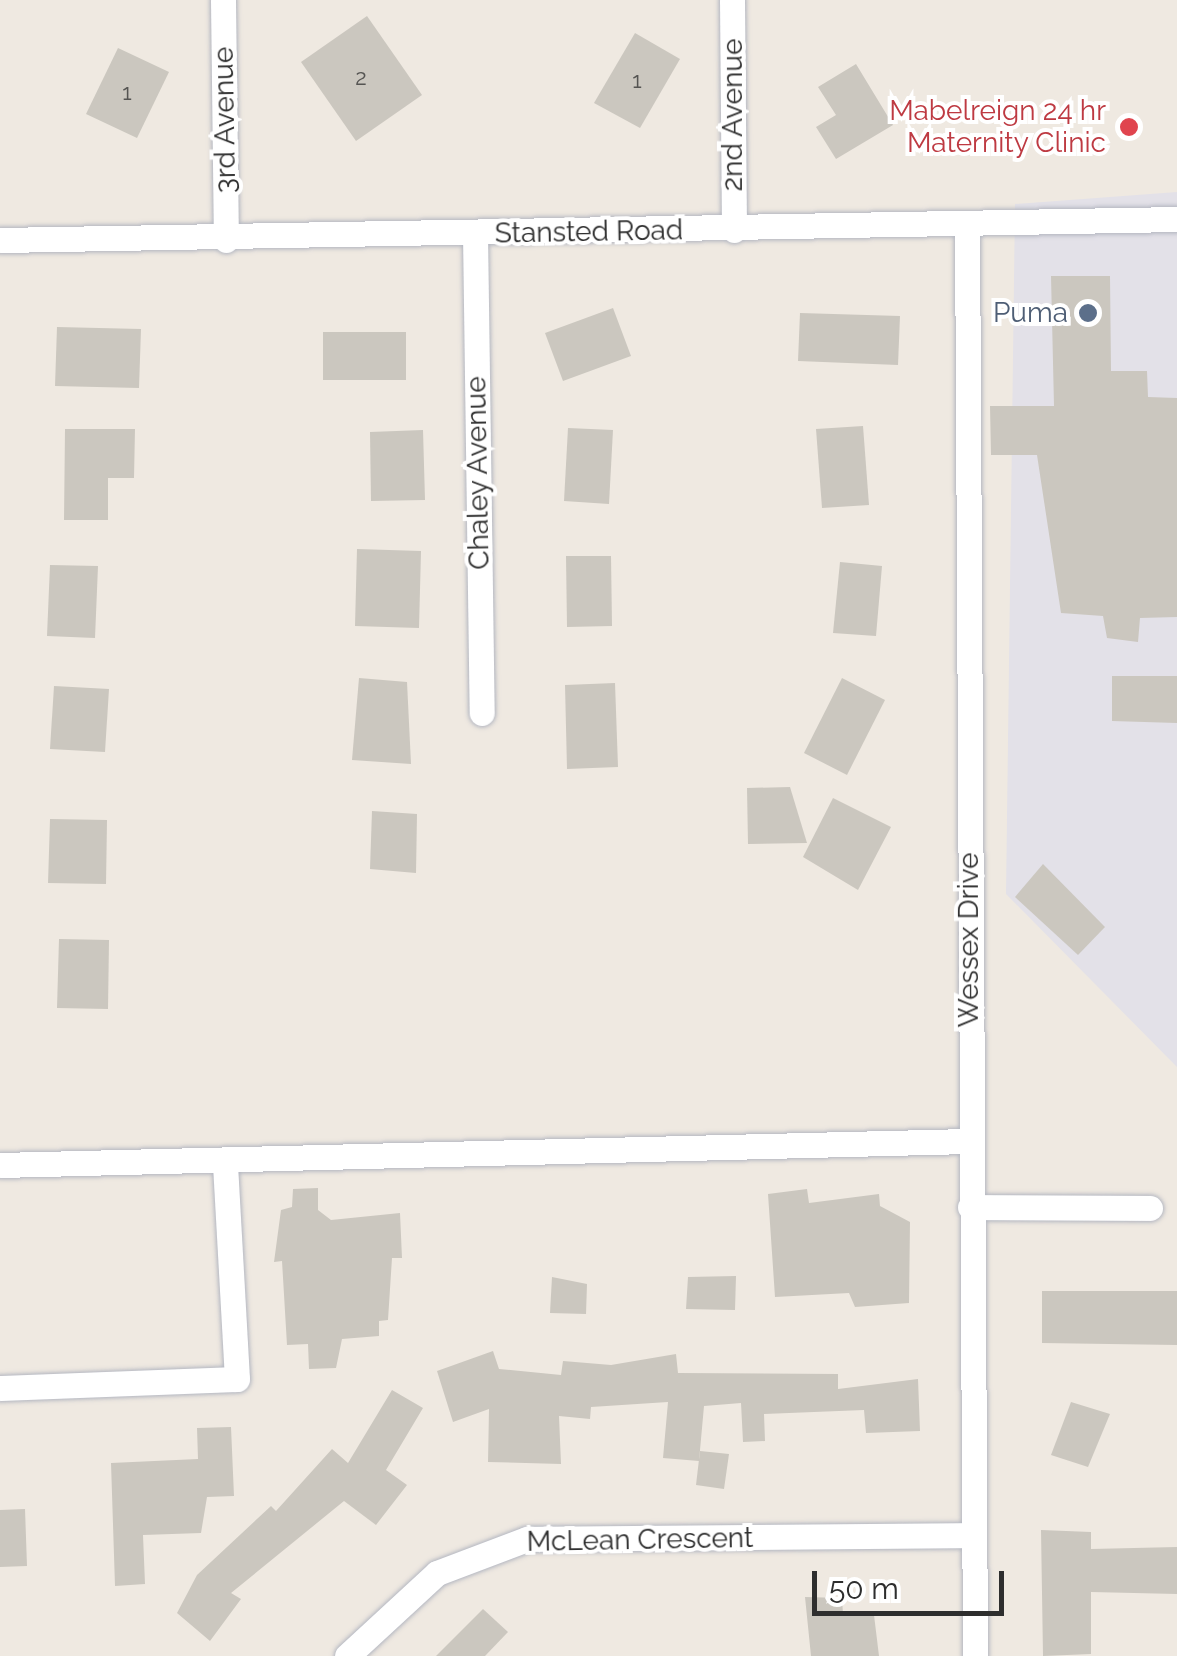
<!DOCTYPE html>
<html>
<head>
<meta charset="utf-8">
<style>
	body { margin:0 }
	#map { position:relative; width:1177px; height:1656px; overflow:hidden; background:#efe9e1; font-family:Raleway,sans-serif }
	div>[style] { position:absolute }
	.industrial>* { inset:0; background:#e3e1e8 }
	.building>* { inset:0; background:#cbc7bf }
	.roads { filter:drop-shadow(0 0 2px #b4b7c1) drop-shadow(0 0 2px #b4b7c1) }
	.street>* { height:25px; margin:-12.5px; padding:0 12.5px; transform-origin:12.5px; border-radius:12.5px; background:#fff }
	.dots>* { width:28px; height:28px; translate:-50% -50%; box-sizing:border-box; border:5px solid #fff; border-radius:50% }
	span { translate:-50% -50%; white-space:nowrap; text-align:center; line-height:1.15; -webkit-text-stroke:8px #fff; paint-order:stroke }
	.number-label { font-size:22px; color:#555452 }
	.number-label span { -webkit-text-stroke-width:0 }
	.health-label { font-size:28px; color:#be3a42 }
	.right { translate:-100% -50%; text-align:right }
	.street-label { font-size:28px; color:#2e2e2e }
	.service-label { font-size:28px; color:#4e5e75 }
	.scale { position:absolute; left:812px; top:1571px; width:192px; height:45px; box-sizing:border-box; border:5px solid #2e2e2e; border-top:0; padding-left:12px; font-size:30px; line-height:35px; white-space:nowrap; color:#2e2e2e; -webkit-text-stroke:8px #fff; paint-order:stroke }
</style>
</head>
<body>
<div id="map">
	<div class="industrial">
		<i style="clip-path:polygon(1177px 192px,1177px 1067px,1006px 894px,1015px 204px)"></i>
	</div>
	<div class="building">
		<i style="clip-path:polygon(367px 16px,422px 95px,356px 141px,301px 62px)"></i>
		<i style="clip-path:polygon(635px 33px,680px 59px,640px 128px,594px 103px)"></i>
		<i style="clip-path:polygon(118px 48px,169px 72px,137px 138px,86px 114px)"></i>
		<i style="clip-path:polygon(856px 64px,893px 125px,836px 159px,816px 127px,836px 115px,818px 87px)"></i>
		<i style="clip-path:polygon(1051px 276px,1110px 276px,1111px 371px,1147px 371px,1148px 397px,1177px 398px,1177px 617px,1140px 618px,1138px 642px,1107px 638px,1103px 616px,1061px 613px,1037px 455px,991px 455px,990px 406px,1054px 406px)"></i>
		<i style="clip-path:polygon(613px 308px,631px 356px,563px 381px,545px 333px)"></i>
		<i style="clip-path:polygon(800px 313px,900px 316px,898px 365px,798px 361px)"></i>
		<i style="clip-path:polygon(57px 327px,141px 329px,139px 388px,55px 386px)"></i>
		<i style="clip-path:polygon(323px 332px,406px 332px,406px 380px,323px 380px)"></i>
		<i style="clip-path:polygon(863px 426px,869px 505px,822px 508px,816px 429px)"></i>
		<i style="clip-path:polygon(568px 428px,613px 430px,609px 504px,564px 501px)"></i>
		<i style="clip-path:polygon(65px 429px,135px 429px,134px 478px,108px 478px,108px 520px,64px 520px)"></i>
		<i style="clip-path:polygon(423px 430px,425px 500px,371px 501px,370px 432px)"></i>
		<i style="clip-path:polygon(357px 549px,421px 551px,419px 628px,355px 626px)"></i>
		<i style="clip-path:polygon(566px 556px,611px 556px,612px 626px,567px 627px)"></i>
		<i style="clip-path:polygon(840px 562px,882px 566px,876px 636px,833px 633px)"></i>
		<i style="clip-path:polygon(50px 565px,98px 566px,95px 638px,47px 636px)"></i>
		<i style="clip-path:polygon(1112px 676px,1177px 676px,1177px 723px,1112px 721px)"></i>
		<i style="clip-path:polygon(359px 678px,407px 682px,411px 764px,352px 760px)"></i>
		<i style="clip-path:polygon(842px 678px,885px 700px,847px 775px,804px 753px)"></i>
		<i style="clip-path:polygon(615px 683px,618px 767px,567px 769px,565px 685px)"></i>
		<i style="clip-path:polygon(54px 686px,109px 689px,105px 752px,50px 749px)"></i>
		<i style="clip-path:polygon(790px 787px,807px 843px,748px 844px,747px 788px)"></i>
		<i style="clip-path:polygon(833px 798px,891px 827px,858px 890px,803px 857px)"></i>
		<i style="clip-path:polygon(372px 811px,417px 814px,416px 873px,370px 869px)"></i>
		<i style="clip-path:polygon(50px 819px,107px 820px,106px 884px,48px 883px)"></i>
		<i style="clip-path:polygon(1043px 864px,1105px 927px,1078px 955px,1015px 897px)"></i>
		<i style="clip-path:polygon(59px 939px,109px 940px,108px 1009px,57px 1008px)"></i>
		<i style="clip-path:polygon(318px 1188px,318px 1210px,331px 1220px,400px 1213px,402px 1258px,392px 1258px,388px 1320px,379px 1321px,379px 1336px,342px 1339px,336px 1368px,309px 1369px,308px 1344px,287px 1345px,282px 1261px,274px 1262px,281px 1210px,292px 1207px,293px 1189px)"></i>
		<i style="clip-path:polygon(807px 1189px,809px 1203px,879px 1194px,880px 1206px,910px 1222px,909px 1303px,855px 1307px,849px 1293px,775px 1297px,768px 1194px)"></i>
		<i style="clip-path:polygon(736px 1276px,735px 1310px,686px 1309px,688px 1277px)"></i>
		<i style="clip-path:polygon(552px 1277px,587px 1284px,586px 1314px,550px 1313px)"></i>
		<i style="clip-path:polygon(1042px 1291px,1177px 1291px,1177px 1345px,1042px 1343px)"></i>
		<i style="clip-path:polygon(493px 1351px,499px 1369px,561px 1375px,563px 1361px,611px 1365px,676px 1354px,678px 1373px,838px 1374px,838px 1389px,918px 1379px,920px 1431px,866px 1433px,864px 1410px,764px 1414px,765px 1441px,743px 1442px,741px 1403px,704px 1406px,699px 1461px,663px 1458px,668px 1402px,591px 1407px,590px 1419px,559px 1416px,561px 1464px,488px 1462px,489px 1409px,453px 1422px,437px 1371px)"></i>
		<i style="clip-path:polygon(392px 1390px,423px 1408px,386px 1470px,407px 1485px,376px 1525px,344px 1501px,231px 1593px,241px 1599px,210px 1641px,177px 1613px,197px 1575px,271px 1506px,276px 1511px,332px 1449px,348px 1463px)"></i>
		<i style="clip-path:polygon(1071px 1402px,1110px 1414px,1088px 1467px,1051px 1455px)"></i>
		<i style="clip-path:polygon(231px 1427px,234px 1496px,207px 1497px,201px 1533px,143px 1535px,145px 1584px,115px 1586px,111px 1463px,198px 1459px,197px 1428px)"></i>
		<i style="clip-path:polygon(700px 1451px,729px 1454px,724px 1489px,696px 1485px)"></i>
		<i style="clip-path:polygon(25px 1509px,27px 1566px,0 1567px,0 1510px)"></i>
		<i style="clip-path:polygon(1041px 1530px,1091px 1532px,1091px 1549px,1177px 1547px,1177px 1594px,1091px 1592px,1091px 1654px,1043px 1656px)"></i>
		<i style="clip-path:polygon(805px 1597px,842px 1598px,843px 1614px,874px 1615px,879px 1656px,811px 1656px)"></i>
		<i style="clip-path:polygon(483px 1609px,508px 1632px,485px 1656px,436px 1656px)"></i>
	</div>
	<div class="roads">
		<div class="street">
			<i style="left:223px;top:0;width:240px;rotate:89.3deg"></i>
			<i style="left:732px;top:0;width:230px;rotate:89.5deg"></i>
			<i style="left:967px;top:224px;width:1432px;rotate:89.68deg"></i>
			<i style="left:475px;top:233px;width:480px;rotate:89.2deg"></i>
			<i style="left:0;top:240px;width:1177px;rotate:-1.02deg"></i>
			<i style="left:0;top:1165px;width:969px;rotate:-1.42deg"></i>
			<i style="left:970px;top:1207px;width:180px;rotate:0.3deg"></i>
			<i style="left:0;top:1388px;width:237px;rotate:-2.2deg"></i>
			<i style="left:237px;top:1379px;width:217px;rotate:-93.2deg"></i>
			<i style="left:347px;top:1656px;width:122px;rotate:-42.7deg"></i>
			<i style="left:437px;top:1573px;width:96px;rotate:-20.7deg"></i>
			<i style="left:527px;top:1539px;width:446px;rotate:-0.5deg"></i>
		</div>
	</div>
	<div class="dots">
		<i style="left:1129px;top:127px;background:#e0444e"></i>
		<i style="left:1088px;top:313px;background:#5c6f8a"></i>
	</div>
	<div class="number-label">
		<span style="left:361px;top:78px">2</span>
		<span style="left:637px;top:81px">1</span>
		<span style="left:127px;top:93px">1</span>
	</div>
	<div class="health-label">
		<span class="right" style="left:1106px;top:127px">Mabelreign 24 hr<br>Maternity Clinic</span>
	</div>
	<div class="street-label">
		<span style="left:733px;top:115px;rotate:-90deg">2nd Avenue</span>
		<span style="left:225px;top:120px;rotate:-91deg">3rd Avenue</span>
		<span style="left:589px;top:232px;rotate:-1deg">Stansted Road</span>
		<span style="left:478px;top:473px;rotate:-91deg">Chaley Avenue</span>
		<span style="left:969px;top:940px;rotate:-90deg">Wessex Drive</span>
		<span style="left:640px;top:1540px;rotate:-1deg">McLean Crescent</span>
	</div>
	<div class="service-label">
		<span class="right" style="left:1068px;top:313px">Puma</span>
	</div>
	<div class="scale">50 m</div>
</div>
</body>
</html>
